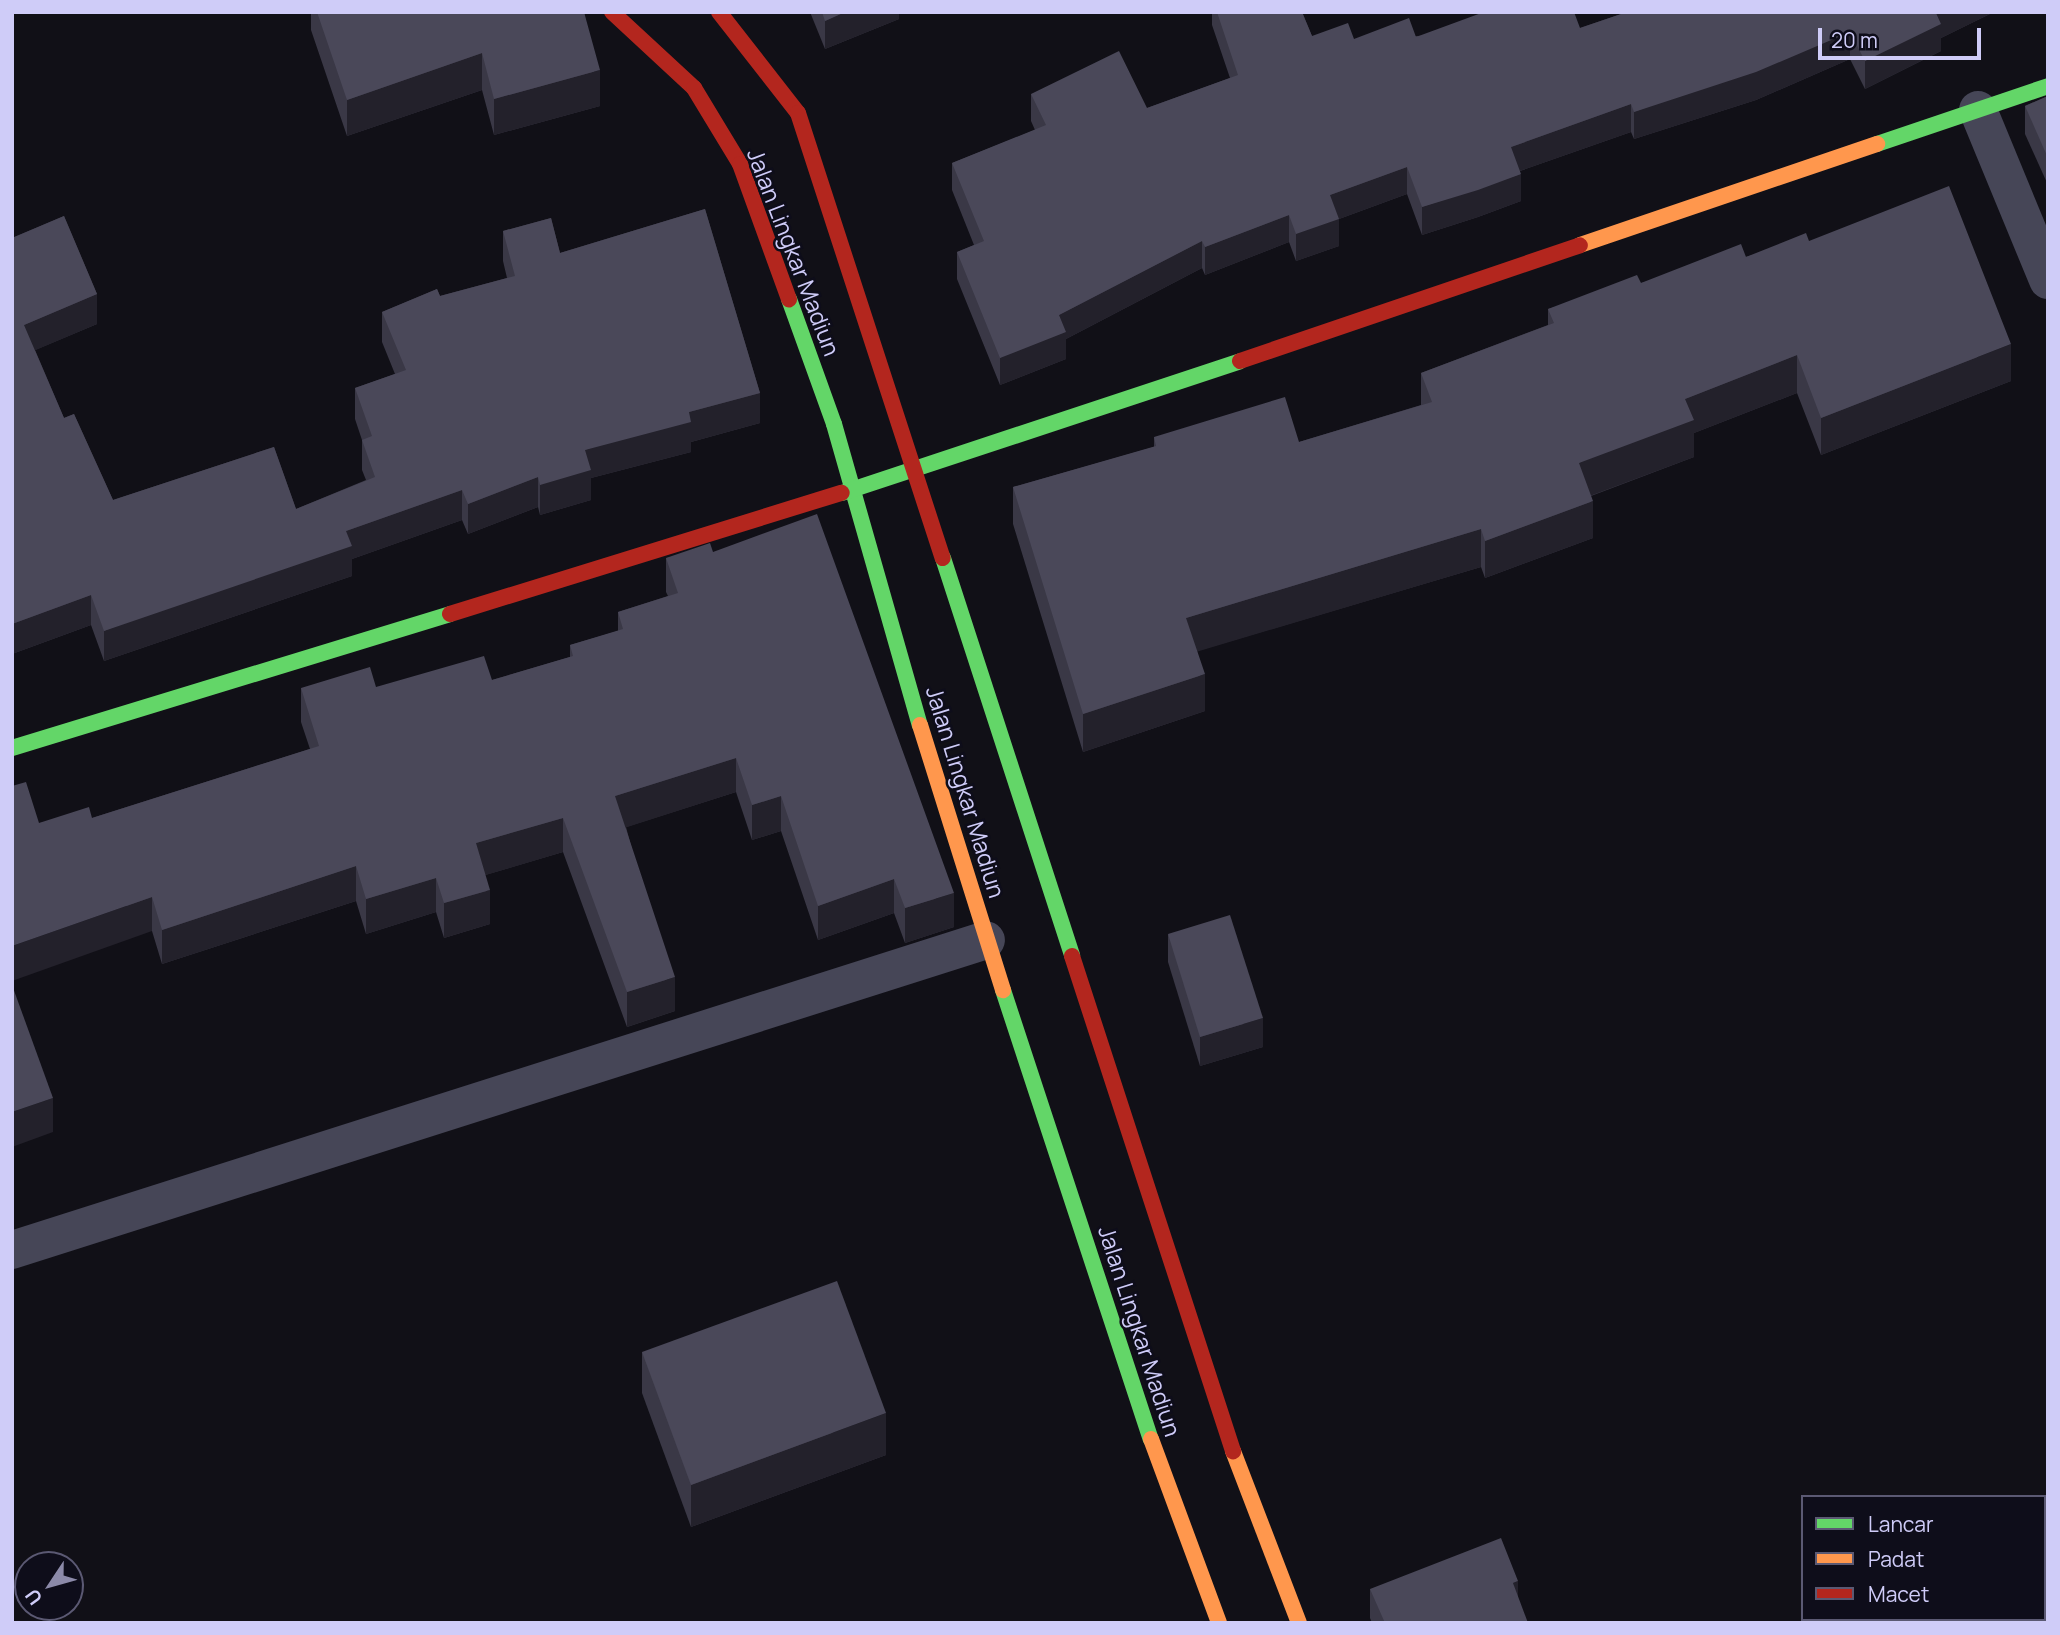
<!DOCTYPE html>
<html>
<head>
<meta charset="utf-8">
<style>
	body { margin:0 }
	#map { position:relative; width:2060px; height:1635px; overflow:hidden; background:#111017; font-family:Manrope,sans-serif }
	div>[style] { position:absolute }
	.street>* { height:38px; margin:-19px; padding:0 19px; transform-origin:19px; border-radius:19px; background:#464657 }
	.fast>* { height:16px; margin:-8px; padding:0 8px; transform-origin:8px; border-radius:8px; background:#63d668 }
	.slow>* { height:16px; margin:-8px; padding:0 8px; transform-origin:8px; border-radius:8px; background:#ff974d }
	.jam>* { height:16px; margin:-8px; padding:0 8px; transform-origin:8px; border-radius:8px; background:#b3261e }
	.wall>* { inset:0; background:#3a3846 }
	.shaded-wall>* { inset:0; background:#23212b }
	.building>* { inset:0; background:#4a4859 }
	span { translate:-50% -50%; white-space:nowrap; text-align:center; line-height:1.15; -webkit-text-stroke:5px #0e0d1a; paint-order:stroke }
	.street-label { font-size:23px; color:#cfccf8 }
	.frame { position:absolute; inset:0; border:14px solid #cfccf8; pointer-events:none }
	.legend { position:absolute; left:1801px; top:1495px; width:245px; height:126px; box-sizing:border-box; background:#0e0d1a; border:2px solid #5b5973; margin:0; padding:9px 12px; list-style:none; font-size:21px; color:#cfccf8 }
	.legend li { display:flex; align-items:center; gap:14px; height:35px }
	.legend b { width:35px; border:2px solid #5b5973 }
	.north { position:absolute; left:14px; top:1551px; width:70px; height:70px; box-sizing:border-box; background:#0e0d1a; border:2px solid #5b5973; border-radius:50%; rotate:234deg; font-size:19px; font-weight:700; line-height:28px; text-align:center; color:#cfccf8 }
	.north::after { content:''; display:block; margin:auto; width:24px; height:32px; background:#8c8aa9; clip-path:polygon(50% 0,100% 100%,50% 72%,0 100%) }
	.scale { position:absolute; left:1818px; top:28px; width:163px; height:32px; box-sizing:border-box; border:4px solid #cfccf8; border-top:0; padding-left:9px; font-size:21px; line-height:24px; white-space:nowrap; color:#cfccf8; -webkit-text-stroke:5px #0e0d1a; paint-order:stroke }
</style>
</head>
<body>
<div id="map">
	<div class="street">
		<i style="left:1978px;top:110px;width:184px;rotate:67.6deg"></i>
		<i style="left:12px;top:1250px;width:1022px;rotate:-17.65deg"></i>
	</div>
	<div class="fast">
		<i style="left:1877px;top:144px;width:181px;rotate:-18.7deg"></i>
		<i style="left:789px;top:299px;width:133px;rotate:70.2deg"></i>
		<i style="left:834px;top:424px;width:313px;rotate:74.1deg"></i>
		<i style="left:842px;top:493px;width:419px;rotate:-18.3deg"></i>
		<i style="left:943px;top:558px;width:418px;rotate:72deg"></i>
		<i style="left:12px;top:748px;width:458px;rotate:-17deg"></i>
		<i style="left:1003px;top:990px;width:473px;rotate:71.8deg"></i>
	</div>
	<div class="slow">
		<i style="left:1580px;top:245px;width:314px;rotate:-18.8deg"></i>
		<i style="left:920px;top:725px;width:278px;rotate:72.6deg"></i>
		<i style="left:1151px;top:1439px;width:196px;rotate:69.7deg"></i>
		<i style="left:1233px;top:1451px;width:184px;rotate:69deg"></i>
	</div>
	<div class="jam">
		<i style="left:612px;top:12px;width:112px;rotate:42.8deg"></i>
		<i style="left:694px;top:88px;width:89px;rotate:58.8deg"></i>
		<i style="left:740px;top:164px;width:144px;rotate:70.1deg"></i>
		<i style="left:719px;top:12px;width:128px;rotate:52deg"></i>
		<i style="left:798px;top:113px;width:468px;rotate:72deg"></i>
		<i style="left:1240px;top:361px;width:359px;rotate:-18.8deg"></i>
		<i style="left:450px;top:614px;width:410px;rotate:-17.2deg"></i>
		<i style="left:1072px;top:956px;width:521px;rotate:71.98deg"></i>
	</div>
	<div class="wall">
		<i style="clip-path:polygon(311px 12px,584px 12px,600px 106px,494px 135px,482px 90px,347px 136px,311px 30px)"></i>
		<i style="clip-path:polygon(810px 12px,899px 12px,899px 19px,825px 49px)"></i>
		<i style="clip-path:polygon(1212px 12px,1302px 12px,1312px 36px,1354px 39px,1580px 28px,1627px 12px,1994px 12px,1941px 38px,1941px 51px,1865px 89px,1850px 59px,1756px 100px,1634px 139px,1631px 132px,1520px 171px,1521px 201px,1478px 217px,1422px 235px,1407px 194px,1339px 219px,1339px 246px,1296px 261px,1289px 242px,1205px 275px,1202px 268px,1066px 339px,1066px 359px,1000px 385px,957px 279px,957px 252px,974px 245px,952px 190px,952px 163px,1035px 130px,1031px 121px,1031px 94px,1147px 108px,1230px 78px,1212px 25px)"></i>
		<i style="clip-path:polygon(2048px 96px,2048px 185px,2025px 134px,2025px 106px)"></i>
		<i style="clip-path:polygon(705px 209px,760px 393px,760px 423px,691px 442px,691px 452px,591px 478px,591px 500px,540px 515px,538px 507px,468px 534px,462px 520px,352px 559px,352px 576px,104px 661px,91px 625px,12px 654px,12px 238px,64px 216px,97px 294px,97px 324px,35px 350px,64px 418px,74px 414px,113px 500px,274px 447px,296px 509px,366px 480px,362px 470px,362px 440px,355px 419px,355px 388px,395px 374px,382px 342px,382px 312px,437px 289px,440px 296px,507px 278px,503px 261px,503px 231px,551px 218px,560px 253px)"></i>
		<i style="clip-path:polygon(1809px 241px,2011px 381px,1821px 455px,1797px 393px,1694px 433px,1694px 457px,1591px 496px,1593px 538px,1485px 578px,1481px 567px,1197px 651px,1205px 711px,1083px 752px,1013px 524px,1013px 487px,1154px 447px,1154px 437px,1299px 442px,1421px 405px,1421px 373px,1548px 325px,1548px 309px,1641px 283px)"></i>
		<i style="clip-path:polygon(713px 552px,954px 927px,905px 943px,894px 913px,818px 940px,781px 831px,752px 840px,736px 792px,626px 827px,675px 1011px,627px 1027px,563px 852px,485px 875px,490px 924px,444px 938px,436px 912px,366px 934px,356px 901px,162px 964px,152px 931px,39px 823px,92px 818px,310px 749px,301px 722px,301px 688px,376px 687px,492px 680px,570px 657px,570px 645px,618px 631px,618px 612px,668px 596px,666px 592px,666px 558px)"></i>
		<i style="clip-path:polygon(1168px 934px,1263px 1047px,1200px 1066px,1168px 962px)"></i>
		<i style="clip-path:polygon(642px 1352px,886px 1455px,691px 1527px,642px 1393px)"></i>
		<i style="clip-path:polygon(1370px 1589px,1528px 1623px,1372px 1623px,1370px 1618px)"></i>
	</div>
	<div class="shaded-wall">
		<i style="clip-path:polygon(845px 12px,899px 12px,899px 19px,825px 49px,825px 21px)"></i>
		<i style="clip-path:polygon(1938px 12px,1994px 12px,1941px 38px,1941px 51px,1865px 89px,1865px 61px)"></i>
		<i style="clip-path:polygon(1850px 32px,1850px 59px,1756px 100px,1634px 139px,1634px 112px)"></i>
		<i style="clip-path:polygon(482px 53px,482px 90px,347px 136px,347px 100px)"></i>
		<i style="clip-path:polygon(600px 70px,600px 106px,494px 135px,494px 99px)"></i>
		<i style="clip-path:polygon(1631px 104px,1631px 132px,1511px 174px,1511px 147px)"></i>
		<i style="clip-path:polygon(1407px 167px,1407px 194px,1339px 219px,1339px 246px,1296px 261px,1296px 234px,1330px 195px)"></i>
		<i style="clip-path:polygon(1521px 174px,1521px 201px,1478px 217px,1422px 235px,1422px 207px)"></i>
		<i style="clip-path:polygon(1289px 215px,1289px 242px,1205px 275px,1205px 247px)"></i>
		<i style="clip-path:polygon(1202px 241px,1202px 268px,1066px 339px,1066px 359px,1000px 385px,1000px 358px,1059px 315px)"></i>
		<i style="clip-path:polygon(97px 294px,97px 324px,24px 355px,24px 325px)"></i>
		<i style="clip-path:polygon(2011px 344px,2011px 381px,1821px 455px,1821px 418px)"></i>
		<i style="clip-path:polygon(1797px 355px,1797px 393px,1694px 433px,1694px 457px,1579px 500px,1579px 463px,1685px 399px)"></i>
		<i style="clip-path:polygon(760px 393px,760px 423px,691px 442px,691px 452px,591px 478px,591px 500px,540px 515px,540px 485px,585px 450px,689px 412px)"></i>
		<i style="clip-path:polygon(538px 477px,538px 507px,468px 534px,468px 504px)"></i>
		<i style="clip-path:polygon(462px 490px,462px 520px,352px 559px,352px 576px,104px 661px,104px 631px,346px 531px)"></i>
		<i style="clip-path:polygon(1593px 501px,1593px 538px,1485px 578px,1485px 541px)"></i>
		<i style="clip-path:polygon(1481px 529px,1481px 567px,1186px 655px,1186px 618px)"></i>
		<i style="clip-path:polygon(91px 595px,91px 625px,12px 654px,12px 624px)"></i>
		<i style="clip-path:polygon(1205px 674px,1205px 711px,1083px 752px,1083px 714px)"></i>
		<i style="clip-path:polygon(736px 758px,736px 792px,615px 831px,615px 796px)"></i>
		<i style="clip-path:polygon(781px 796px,781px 831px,752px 840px,752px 805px)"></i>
		<i style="clip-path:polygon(563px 818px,563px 852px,476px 878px,476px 843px)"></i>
		<i style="clip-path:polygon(356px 866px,356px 901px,162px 964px,162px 930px)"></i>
		<i style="clip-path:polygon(436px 878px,436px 912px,366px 934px,366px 899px)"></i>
		<i style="clip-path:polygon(894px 879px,894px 913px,818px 940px,818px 906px)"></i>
		<i style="clip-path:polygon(490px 890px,490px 924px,444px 938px,444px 903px)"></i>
		<i style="clip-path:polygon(954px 893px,954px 927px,905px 943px,905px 908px)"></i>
		<i style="clip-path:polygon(152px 897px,152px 931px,12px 981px,12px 946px)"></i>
		<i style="clip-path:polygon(675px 977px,675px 1011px,627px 1027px,627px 992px)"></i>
		<i style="clip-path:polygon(1263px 1018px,1263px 1047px,1200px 1066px,1200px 1037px)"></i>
		<i style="clip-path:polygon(53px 1098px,53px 1132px,12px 1147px,12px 1112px)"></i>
		<i style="clip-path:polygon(886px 1413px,886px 1455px,691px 1527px,691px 1485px)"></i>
		<i style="clip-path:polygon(1518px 1581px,1518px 1610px,1513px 1583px)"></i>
	</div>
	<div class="building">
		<i style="clip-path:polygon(317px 12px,584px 12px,600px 70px,494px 99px,482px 53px,347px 100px)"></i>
		<i style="clip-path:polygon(822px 12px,845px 12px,825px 21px)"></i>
		<i style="clip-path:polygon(1217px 12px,1302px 12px,1312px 36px,1348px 23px,1354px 39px,1409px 18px,1416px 37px,1484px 12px,1574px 12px,1580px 28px,1627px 12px,1938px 12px,1936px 13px,1941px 24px,1865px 61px,1850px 32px,1756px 72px,1634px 112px,1631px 104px,1511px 147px,1521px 174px,1478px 190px,1422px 207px,1407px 167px,1330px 195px,1339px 219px,1296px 234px,1289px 215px,1205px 247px,1202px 241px,1059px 315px,1066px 332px,1000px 358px,957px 252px,984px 241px,952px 163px,1046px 125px,1031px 94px,1119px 51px,1147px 108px,1238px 75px)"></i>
		<i style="clip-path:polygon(2048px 96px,2048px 158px,2025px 106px)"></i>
		<i style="clip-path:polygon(1949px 186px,2011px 344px,1821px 418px,1797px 355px,1685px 399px,1694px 420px,1579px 463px,1593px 501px,1485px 541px,1481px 529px,1186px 618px,1205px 674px,1083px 714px,1013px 487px,1156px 446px,1154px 437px,1285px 397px,1299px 442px,1432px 402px,1421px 373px,1554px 323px,1548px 309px,1637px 275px,1641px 283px,1741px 244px,1746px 257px,1806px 233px,1809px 241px)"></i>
		<i style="clip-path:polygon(705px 209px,760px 393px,689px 412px,691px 422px,585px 450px,591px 470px,540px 485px,538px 477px,468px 504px,462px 490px,346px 531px,352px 546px,104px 631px,91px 595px,12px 624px,12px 238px,64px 216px,97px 294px,24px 325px,64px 418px,74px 414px,113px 500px,274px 447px,296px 509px,375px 477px,362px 440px,372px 436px,355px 388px,406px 370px,382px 312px,437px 289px,440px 296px,515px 276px,503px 231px,551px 218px,560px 253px)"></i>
		<i style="clip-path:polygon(817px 514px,954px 893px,905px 908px,894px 879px,818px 906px,781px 796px,752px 805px,736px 758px,615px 796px,675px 977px,627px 992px,563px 818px,476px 843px,490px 890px,444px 903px,436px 878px,366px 899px,356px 866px,162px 930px,152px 897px,12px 946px,12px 786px,26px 782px,39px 823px,89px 807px,92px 818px,319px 746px,301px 688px,370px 667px,376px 687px,484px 656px,492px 680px,573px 656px,570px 645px,623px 629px,618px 612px,678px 593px,666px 558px,710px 543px,713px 552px)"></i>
		<i style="clip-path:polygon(1230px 915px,1263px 1018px,1200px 1037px,1168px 934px)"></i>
		<i style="clip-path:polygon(12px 985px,53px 1098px,12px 1112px)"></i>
		<i style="clip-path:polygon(837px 1281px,886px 1413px,691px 1485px,642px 1352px)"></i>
		<i style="clip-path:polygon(1501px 1538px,1518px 1581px,1513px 1583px,1528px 1623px,1385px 1623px,1370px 1589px)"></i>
	</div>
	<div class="street-label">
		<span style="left:794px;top:252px;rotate:69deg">Jalan Lingkar Madiun</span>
		<span style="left:966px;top:792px;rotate:73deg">Jalan Lingkar Madiun</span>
		<span style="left:1140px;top:1331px;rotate:72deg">Jalan Lingkar Madiun</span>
	</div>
	<div class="frame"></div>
	<ul class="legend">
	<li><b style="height:9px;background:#63d668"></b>Lancar</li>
	<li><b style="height:9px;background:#ff974d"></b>Padat</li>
	<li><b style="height:9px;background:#b3261e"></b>Macet</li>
	</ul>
	<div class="north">U</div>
	<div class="scale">20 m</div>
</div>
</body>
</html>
